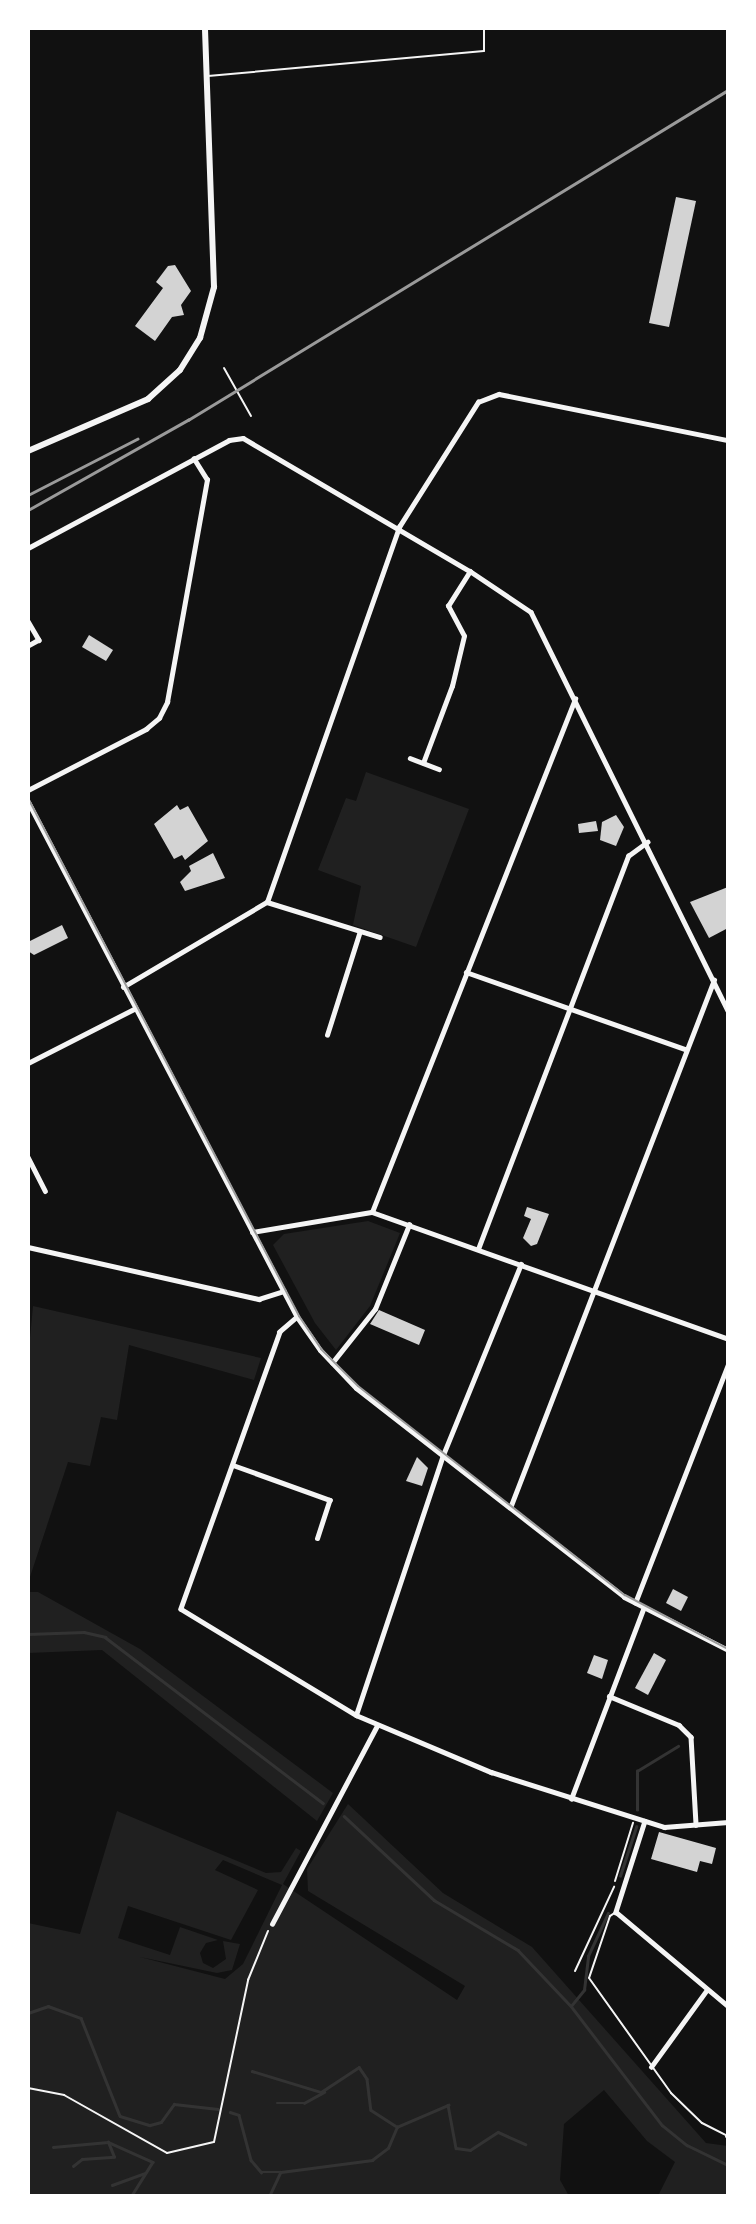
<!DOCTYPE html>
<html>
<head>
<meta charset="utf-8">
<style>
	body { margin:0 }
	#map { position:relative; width:756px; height:2224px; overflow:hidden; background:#111; font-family:"Alegreya Sans",sans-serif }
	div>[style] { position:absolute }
	.green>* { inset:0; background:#202020 }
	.stream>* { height:2.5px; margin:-1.25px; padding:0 1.25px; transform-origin:1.25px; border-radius:1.25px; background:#333 }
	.building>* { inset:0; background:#d3d3d3 }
	.path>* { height:2px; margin:-1px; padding:0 1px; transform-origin:1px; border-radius:1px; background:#f5f5f5 }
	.service>* { height:2px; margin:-1px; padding:0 1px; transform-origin:1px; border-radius:1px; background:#f5f5f5 }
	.minor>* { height:4.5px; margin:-2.25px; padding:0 2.25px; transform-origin:2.25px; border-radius:2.25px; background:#f5f5f5 }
	.tertiary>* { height:5px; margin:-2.5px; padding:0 2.5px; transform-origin:2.5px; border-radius:2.5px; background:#f5f5f5 }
	.secondary>* { height:6px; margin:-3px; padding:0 3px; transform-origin:3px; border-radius:3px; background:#f5f5f5 }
	.tram>* { height:2px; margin:-1px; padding:0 1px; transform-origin:1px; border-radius:1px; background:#9a9a9a }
	.rail>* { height:2.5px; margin:-1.25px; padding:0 1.25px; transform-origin:1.25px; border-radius:1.25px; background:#9a9a9a }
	span { translate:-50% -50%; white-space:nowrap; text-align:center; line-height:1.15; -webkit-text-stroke:7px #fff; paint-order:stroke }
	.frame { position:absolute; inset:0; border:30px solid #fff; pointer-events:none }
</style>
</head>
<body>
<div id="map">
	<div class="green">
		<i style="clip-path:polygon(366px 772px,469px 809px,416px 947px,353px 925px,361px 886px,318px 870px,346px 798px,356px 801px)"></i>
		<i style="clip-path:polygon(368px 1221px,400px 1233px,370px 1306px,336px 1350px,315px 1323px,273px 1245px,284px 1234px)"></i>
		<i style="clip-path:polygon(33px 1306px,261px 1358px,254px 1380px,129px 1345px,117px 1420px,101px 1417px,90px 1466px,68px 1462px,28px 1583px,28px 1359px)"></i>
		<i style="clip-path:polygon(28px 1592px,38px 1592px,140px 1649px,333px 1793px,317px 1821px,102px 1650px,28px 1653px)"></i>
		<i style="clip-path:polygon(evenodd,348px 1804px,443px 1893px,532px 1947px,706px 2143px,728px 2146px,728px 2196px,658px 2196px,675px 2162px,647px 2141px,604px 2090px,564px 2124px,560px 2180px,569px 2196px,28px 2196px,28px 1923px,80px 1934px,117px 1811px,266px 1873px,281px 1872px,296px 1848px,301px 1851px,283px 1884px,457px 2000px,465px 1986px,308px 1891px,307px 1869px,348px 1804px,223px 1860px,282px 1885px,243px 1964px,225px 1979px,140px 1957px,217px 1973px,232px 1970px,240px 1944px,223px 1941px,226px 1959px,213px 1968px,203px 1963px,200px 1953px,206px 1943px,218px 1940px,180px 1927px,170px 1955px,118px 1938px,128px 1906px,231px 1940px,258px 1890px,215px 1870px,223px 1860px)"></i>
	</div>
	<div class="stream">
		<i style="left:28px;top:1634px;width:56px;rotate:-2deg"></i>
		<i style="left:84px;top:1632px;width:22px;rotate:13deg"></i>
		<i style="left:105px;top:1637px;width:274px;rotate:37.3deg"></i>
		<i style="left:637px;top:1810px;width:39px;rotate:-90deg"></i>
		<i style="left:637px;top:1771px;width:48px;rotate:-31.4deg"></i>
		<i style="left:344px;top:1816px;width:123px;rotate:43deg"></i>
		<i style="left:434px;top:1900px;width:98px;rotate:30.8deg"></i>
		<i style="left:518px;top:1950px;width:77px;rotate:46.6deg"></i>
		<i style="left:571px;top:2006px;width:150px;rotate:52.6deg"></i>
		<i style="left:662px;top:2125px;width:32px;rotate:39deg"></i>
		<i style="left:687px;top:2145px;width:46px;rotate:26deg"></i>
		<i style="left:620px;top:1876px;width:52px;rotate:-71.9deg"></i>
		<i style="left:571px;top:2006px;width:21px;rotate:-51deg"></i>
		<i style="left:584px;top:1990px;width:34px;rotate:-83deg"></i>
		<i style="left:588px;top:1956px;width:47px;rotate:-65.1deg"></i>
		<i style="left:28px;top:2013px;width:21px;rotate:-19deg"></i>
		<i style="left:48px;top:2006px;width:35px;rotate:20deg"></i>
		<i style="left:81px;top:2018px;width:105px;rotate:68.3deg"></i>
		<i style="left:120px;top:2116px;width:31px;rotate:17deg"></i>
		<i style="left:150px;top:2125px;width:11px;rotate:-15deg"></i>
		<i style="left:161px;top:2122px;width:22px;rotate:-54deg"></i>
		<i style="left:174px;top:2104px;width:44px;rotate:6.5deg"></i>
		<i style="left:252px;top:2071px;width:72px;rotate:16.9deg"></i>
		<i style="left:321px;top:2092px;width:45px;rotate:-33.3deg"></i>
		<i style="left:359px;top:2067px;width:14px;rotate:56deg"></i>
		<i style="left:367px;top:2079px;width:31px;rotate:83deg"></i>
		<i style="left:371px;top:2110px;width:31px;rotate:33deg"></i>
		<i style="left:277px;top:2103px;width:27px"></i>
		<i style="left:304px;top:2103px;width:23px;rotate:-29deg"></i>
		<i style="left:230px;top:2112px;width:9px;rotate:18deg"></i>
		<i style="left:239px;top:2115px;width:47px;rotate:75.1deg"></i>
		<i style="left:251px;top:2160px;width:16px;rotate:50deg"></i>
		<i style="left:261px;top:2172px;width:20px"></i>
		<i style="left:281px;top:2172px;width:26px;rotate:115deg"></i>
		<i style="left:397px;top:2127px;width:56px;rotate:-23.3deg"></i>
		<i style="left:448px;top:2105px;width:44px;rotate:79.5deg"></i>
		<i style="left:456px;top:2148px;width:14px;rotate:8deg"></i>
		<i style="left:470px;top:2150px;width:33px;rotate:-33deg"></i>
		<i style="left:498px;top:2132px;width:30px;rotate:24deg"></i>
		<i style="left:53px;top:2147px;width:55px;rotate:-5.2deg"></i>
		<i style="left:108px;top:2142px;width:49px;rotate:24deg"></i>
		<i style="left:153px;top:2162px;width:40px;rotate:122deg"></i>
		<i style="left:73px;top:2166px;width:11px;rotate:-38deg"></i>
		<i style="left:82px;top:2159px;width:32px;rotate:-4deg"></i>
		<i style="left:114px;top:2157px;width:16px;rotate:-112deg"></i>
		<i style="left:281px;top:2172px;width:92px;rotate:-7.5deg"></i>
		<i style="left:372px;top:2160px;width:20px;rotate:-37deg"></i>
		<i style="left:388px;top:2148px;width:23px;rotate:-67deg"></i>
		<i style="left:112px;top:2185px;width:35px;rotate:-20deg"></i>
	</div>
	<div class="building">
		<i style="clip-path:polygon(676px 197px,696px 201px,669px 327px,649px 323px)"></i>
		<i style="clip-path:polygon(175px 265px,191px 291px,181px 305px,184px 315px,172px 317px,155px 341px,135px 326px,163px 288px,156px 282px,168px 266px)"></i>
		<i style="clip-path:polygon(89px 635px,113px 650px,106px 661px,82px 647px)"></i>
		<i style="clip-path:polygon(177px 805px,180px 810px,188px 806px,208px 841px,185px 860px,182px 855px,174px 859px,154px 824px)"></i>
		<i style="clip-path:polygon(616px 815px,624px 827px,616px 846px,600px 840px,602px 822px)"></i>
		<i style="clip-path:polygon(596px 821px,598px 831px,579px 833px,578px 824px)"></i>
		<i style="clip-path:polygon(213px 853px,225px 878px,185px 891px,180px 882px,191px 871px,189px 866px)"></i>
		<i style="clip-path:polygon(728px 887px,728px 928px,709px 938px,690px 902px)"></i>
		<i style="clip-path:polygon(62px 925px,68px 938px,34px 955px,28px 951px,28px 942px)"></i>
		<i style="clip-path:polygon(527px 1207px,549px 1214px,537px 1244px,531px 1246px,523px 1238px,531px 1219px,524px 1216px)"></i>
		<i style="clip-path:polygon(379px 1310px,425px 1330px,419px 1345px,370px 1324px)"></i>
		<i style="clip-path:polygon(417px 1457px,428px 1468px,422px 1486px,406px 1481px)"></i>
		<i style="clip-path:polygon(673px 1589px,688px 1597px,681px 1611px,666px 1603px)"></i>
		<i style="clip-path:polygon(654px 1653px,666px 1660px,648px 1695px,635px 1688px)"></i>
		<i style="clip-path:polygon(594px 1655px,608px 1660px,602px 1679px,587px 1673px)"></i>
		<i style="clip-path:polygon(659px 1832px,716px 1848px,712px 1864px,700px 1861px,697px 1872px,651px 1859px)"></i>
	</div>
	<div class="path">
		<i style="left:224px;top:368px;width:55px;rotate:60.6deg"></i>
		<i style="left:615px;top:1881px;width:61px;rotate:-72.8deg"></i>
		<i style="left:28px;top:2088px;width:37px;rotate:11deg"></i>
		<i style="left:64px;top:2095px;width:118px;rotate:29.4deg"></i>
		<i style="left:167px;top:2153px;width:48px;rotate:-13.2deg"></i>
		<i style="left:214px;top:2142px;width:166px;rotate:-78.1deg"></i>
		<i style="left:248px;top:1980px;width:53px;rotate:-67.8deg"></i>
	</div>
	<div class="service">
		<i style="left:208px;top:76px;width:277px;rotate:-5.2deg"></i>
		<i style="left:484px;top:51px;width:23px;rotate:-90deg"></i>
		<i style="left:616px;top:1912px;width:7px;rotate:146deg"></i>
		<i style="left:610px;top:1916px;width:65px;rotate:108.7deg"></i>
		<i style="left:589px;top:1978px;width:141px;rotate:54.5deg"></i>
		<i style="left:671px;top:2093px;width:43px;rotate:44.1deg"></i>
		<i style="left:702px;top:2123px;width:28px;rotate:27deg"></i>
		<i style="left:575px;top:1971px;width:93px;rotate:-65.1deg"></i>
	</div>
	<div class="minor">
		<i style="left:28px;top:548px;width:228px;rotate:-28.2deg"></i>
		<i style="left:229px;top:440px;width:14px;rotate:-8deg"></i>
		<i style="left:243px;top:438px;width:263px;rotate:30.4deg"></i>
		<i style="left:470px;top:571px;width:73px;rotate:33.9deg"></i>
		<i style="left:531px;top:612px;width:444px;rotate:63.7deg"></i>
		<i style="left:28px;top:621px;width:22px;rotate:60deg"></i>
		<i style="left:39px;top:640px;width:13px;rotate:151deg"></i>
		<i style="left:410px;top:758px;width:31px;rotate:21deg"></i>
		<i style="left:423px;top:763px;width:82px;rotate:-69.4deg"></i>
		<i style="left:452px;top:686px;width:51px;rotate:-76.5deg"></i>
		<i style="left:464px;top:636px;width:34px;rotate:-118deg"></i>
		<i style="left:448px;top:606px;width:41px;rotate:-57.8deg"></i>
		<i style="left:28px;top:790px;width:133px;rotate:-27.3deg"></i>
		<i style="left:146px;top:729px;width:17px;rotate:-40deg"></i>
		<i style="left:159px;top:718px;width:18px;rotate:-63deg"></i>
		<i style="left:167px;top:702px;width:226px;rotate:-79.8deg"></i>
		<i style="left:207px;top:480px;width:25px;rotate:-122deg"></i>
		<i style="left:267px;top:902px;width:118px;rotate:17.2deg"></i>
		<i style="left:466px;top:972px;width:232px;rotate:19.4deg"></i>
		<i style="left:123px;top:987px;width:167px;rotate:-30.6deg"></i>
		<i style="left:267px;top:902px;width:398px;rotate:-70.6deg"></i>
		<i style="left:399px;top:527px;width:148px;rotate:-57.7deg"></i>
		<i style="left:478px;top:402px;width:22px;rotate:-21deg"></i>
		<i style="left:499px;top:394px;width:234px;rotate:11.4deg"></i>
		<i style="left:327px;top:1035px;width:106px;rotate:-72.4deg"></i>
		<i style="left:28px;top:1063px;width:119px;rotate:-27deg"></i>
		<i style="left:28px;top:1157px;width:38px;rotate:63deg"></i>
		<i style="left:372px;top:1212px;width:552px;rotate:-68.41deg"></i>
		<i style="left:252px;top:1232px;width:122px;rotate:-9.5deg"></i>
		<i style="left:372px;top:1212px;width:378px;rotate:19.6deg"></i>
		<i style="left:28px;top:1247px;width:237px;rotate:12.7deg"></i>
		<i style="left:259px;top:1299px;width:26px;rotate:-18deg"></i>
		<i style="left:478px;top:1249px;width:421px;rotate:-69.1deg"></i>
		<i style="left:628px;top:856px;width:24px;rotate:-36deg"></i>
		<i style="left:297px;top:1317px;width:23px;rotate:139deg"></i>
		<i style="left:280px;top:1332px;width:294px;rotate:109.7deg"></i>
		<i style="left:181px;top:1609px;width:205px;rotate:31.2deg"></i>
		<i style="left:356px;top:1715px;width:147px;rotate:22.9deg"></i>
		<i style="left:491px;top:1772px;width:182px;rotate:17.6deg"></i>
		<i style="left:664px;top:1827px;width:64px;rotate:-4.5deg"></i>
		<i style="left:332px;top:1363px;width:69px;rotate:-51.5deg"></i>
		<i style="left:375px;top:1309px;width:91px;rotate:-68deg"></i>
		<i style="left:233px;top:1465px;width:103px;rotate:19.8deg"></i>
		<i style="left:330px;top:1500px;width:40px;rotate:108deg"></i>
		<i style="left:510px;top:1508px;width:566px;rotate:-68.88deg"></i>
		<i style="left:635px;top:1603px;width:256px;rotate:-68.7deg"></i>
		<i style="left:609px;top:1696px;width:76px;rotate:22.5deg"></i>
		<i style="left:679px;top:1725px;width:17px;rotate:45deg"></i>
		<i style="left:691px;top:1737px;width:88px;rotate:86.7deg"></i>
		<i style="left:356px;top:1715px;width:274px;rotate:-71.5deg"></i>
		<i style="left:443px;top:1455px;width:206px;rotate:-67.8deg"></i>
		<i style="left:571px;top:1799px;width:203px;rotate:-69.2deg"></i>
		<i style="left:645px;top:1821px;width:96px;rotate:107.7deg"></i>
		<i style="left:616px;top:1912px;width:146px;rotate:40deg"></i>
		<i style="left:272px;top:1924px;width:224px;rotate:-62.1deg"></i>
		<i style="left:651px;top:2067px;width:94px;rotate:-54.1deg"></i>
		<i style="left:727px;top:2136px;width:2px;rotate:-63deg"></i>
	</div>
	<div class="tertiary">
		<i style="left:28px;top:802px;width:581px;rotate:62.42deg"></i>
		<i style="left:297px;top:1317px;width:40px;rotate:55.1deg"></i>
		<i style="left:320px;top:1350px;width:52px;rotate:46.5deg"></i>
		<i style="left:356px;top:1388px;width:340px;rotate:37.9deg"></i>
		<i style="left:624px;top:1597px;width:117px;rotate:27deg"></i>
	</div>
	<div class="secondary">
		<i style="left:28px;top:451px;width:131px;rotate:-23.4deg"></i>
		<i style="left:148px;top:399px;width:43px;rotate:-42.2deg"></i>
		<i style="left:180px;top:370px;width:38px;rotate:-58deg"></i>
		<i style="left:200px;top:338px;width:53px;rotate:-74.6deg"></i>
		<i style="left:214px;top:287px;width:259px;rotate:-92deg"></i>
	</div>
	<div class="tram">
		<i style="left:28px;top:798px;width:585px;rotate:62.38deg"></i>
		<i style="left:299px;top:1316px;width:40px;rotate:56deg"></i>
		<i style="left:321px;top:1349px;width:52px;rotate:45deg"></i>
		<i style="left:358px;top:1386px;width:339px;rotate:38.1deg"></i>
		<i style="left:625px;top:1595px;width:116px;rotate:27.7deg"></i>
	</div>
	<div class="rail">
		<i style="left:28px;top:495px;width:123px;rotate:-27.2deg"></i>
		<i style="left:28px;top:510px;width:184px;rotate:-29.4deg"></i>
		<i style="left:188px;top:420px;width:633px;rotate:-31.43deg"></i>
	</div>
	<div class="frame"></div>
</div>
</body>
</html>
